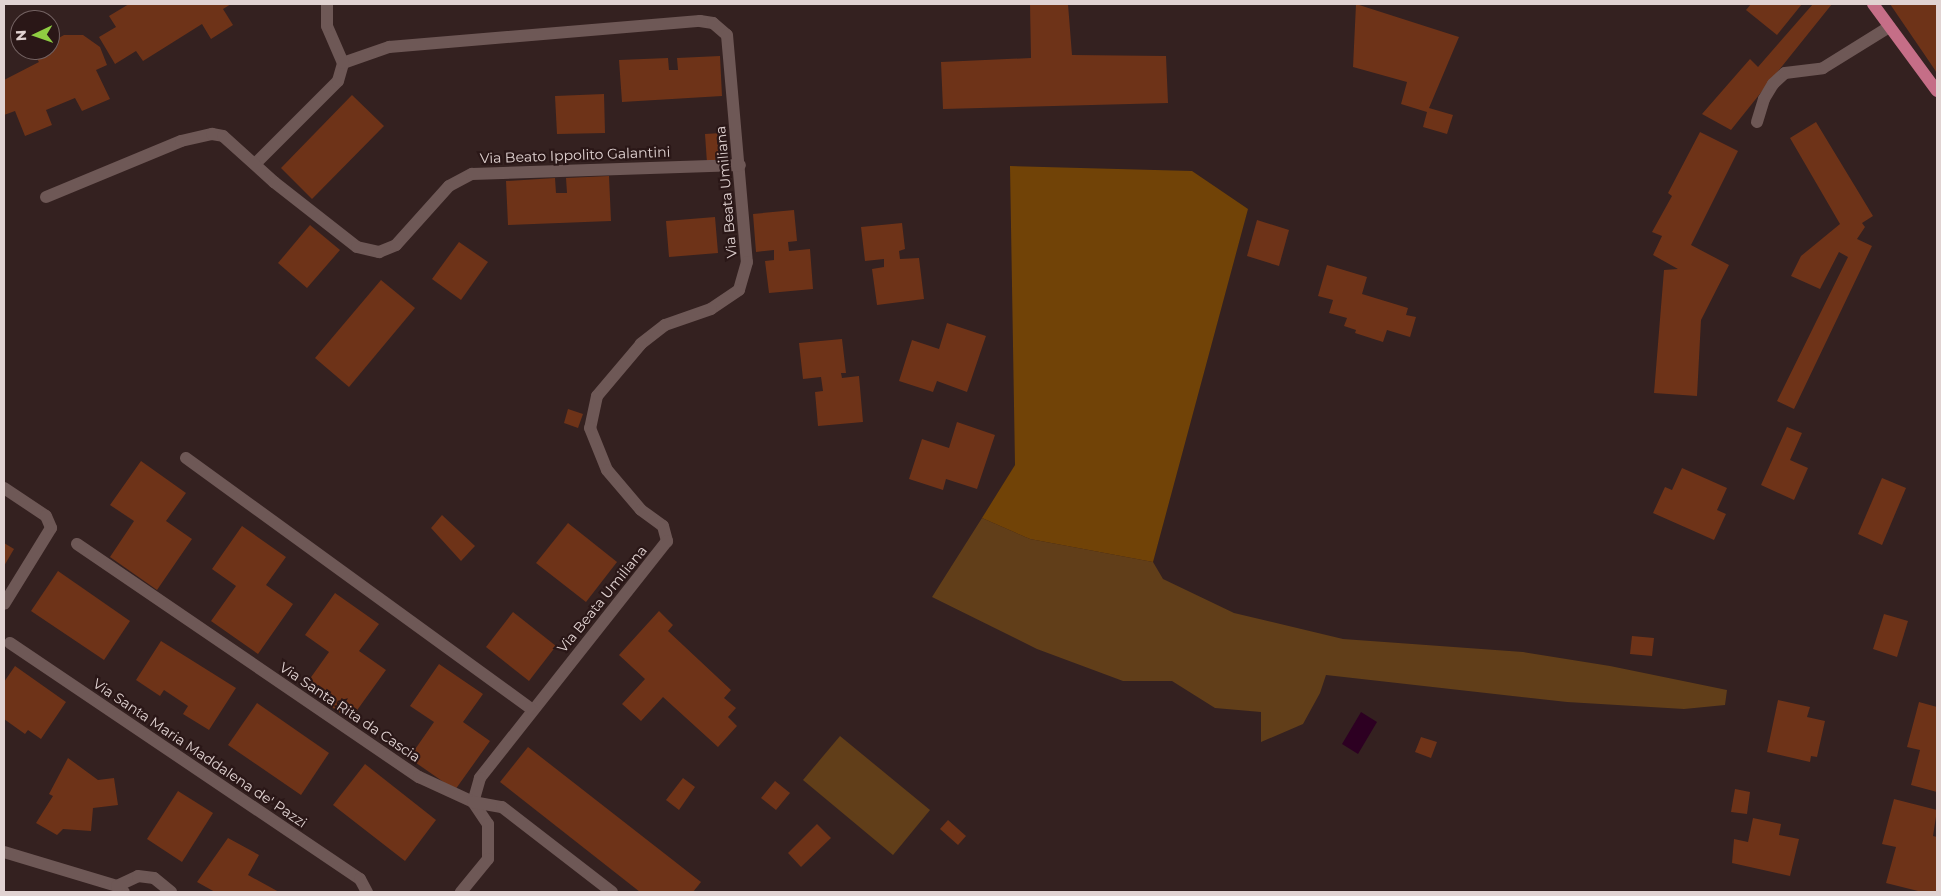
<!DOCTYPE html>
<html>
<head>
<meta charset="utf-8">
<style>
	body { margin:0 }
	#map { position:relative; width:1941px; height:896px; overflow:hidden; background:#342120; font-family:Montserrat,sans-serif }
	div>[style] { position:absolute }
	.green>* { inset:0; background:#613e19 }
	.forest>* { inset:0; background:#714307 }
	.water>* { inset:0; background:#2d0022 }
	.building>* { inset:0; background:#6e3318 }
	.service>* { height:12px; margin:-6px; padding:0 6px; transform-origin:6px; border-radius:6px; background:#6e5856 }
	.minor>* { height:12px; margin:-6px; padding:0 6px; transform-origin:6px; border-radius:6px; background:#6e5856 }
	.primary>* { height:12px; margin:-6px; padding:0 6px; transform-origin:6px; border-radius:6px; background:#c56e87 }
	span { translate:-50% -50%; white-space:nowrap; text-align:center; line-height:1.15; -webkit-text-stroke:4.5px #2a1717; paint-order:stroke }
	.street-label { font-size:14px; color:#e1d3d2 }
	.frame { position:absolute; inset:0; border:5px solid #e1d3d2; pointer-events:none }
	.north { position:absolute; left:10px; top:10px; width:50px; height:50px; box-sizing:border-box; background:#2a1717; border:1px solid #736262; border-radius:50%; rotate:267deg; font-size:14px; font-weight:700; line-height:20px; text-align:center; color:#e1d3d2 }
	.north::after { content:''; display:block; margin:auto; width:18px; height:22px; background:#8fcd42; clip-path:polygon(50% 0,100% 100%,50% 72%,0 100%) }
</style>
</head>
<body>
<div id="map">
	<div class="green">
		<i style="clip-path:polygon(982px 518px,1030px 539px,1153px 562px,1163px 579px,1234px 613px,1343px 639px,1523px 652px,1610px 666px,1727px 690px,1725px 705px,1684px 709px,1567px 702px,1326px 675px,1320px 693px,1303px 724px,1261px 742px,1261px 712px,1215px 708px,1172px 681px,1123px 681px,1037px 649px,932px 597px)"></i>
		<i style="clip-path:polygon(840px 736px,930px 810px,893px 855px,803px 780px)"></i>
	</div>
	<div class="forest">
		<i style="clip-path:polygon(1010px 166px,1192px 171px,1248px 209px,1153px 562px,1030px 539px,982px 518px,1015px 465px)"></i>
	</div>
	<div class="water">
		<i style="clip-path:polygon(1361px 712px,1377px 722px,1358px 754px,1342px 744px)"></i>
	</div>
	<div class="building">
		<i style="clip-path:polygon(129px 4px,231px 4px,223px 9px,233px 25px,211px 39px,202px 24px,143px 61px,136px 51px,115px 64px,99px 37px,116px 27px,109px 16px)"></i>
		<i style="clip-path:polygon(1030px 4px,1068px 4px,1072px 55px,1166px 56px,1168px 103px,943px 109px,941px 62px,1031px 58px)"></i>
		<i style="clip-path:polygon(1356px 4px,1459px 37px,1429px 108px,1453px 115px,1447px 134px,1423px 127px,1427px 112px,1401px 104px,1407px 82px,1353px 67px)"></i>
		<i style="clip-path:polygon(1751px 4px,1802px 4px,1777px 35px,1746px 10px)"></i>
		<i style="clip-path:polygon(1813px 4px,1832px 4px,1731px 130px,1702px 114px,1750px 59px,1758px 67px)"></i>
		<i style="clip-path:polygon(1890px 4px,1937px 4px,1937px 74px,1935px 70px)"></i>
		<i style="clip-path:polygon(64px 35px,83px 35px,100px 47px,107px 65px,96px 70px,110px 99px,82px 111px,75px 98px,46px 110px,52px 125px,25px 136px,15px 111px,4px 115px,4px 80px,39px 62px,33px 53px,50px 50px,50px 43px)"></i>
		<i style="clip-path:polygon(720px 56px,722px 96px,622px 102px,619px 60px,668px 58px,669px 70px,678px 70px,677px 58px)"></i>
		<i style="clip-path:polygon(604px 94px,605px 133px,557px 134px,555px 96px)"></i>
		<i style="clip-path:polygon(352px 95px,384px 126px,312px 199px,281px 168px)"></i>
		<i style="clip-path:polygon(1816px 122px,1873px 216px,1862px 223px,1865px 227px,1857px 239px,1872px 246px,1794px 409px,1777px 401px,1848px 257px,1839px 252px,1820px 289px,1791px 276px,1801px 256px,1840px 224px,1790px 138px)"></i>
		<i style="clip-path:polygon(1700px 132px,1738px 151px,1691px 245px,1729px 265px,1701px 320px,1697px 396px,1654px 393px,1664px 270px,1678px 269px,1653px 255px,1662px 236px,1652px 232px,1672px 196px,1668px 193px)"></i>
		<i style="clip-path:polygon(721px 133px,724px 161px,707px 163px,705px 134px)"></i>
		<i style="clip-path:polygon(609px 176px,611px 221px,508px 225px,506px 181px,555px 178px,556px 193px,567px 193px,566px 178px)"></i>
		<i style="clip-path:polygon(794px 210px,797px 241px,788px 242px,789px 251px,810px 249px,813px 289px,769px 293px,765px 261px,774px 260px,774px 250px,756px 252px,753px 214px)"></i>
		<i style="clip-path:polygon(715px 217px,718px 253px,669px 257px,666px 221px)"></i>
		<i style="clip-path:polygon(1257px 220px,1289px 230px,1279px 266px,1247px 256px)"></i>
		<i style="clip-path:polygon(902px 223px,905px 249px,899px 251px,900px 259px,919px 258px,924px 299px,877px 305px,872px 269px,884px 267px,884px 259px,865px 261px,861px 227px)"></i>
		<i style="clip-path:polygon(310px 225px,340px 250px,307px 288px,278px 263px)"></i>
		<i style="clip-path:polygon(459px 242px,488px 262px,461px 300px,432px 279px)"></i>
		<i style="clip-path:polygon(1327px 265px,1367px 277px,1362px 294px,1408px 308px,1406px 315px,1416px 317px,1410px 337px,1387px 330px,1383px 342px,1355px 333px,1356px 330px,1344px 326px,1347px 318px,1329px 313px,1333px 300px,1318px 296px)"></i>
		<i style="clip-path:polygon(381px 280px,415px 308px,349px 387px,315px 358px)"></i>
		<i style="clip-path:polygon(947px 323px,986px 336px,967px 392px,937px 381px,933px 392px,899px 381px,912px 340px,939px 349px)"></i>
		<i style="clip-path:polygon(842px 339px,846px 373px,841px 373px,842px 378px,859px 376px,863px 422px,818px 426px,815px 392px,823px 391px,821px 377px,803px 379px,799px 343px)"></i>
		<i style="clip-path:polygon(568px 409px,583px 414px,578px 428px,564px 423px)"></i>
		<i style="clip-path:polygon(957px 422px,995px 435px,977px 489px,946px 479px,943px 490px,909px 479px,922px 439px,949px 448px)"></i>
		<i style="clip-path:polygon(1787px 427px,1802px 433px,1790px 460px,1808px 468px,1794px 500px,1761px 485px)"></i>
		<i style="clip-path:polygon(141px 461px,186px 493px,166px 521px,192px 539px,157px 590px,110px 557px,134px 521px,110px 505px)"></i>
		<i style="clip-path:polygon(1682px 468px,1727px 488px,1717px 510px,1726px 514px,1714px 540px,1653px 513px,1665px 487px,1672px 490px)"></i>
		<i style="clip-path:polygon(1882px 478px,1906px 488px,1882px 545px,1858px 534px)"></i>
		<i style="clip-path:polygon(442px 515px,475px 546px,461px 561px,431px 528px)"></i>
		<i style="clip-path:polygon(568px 523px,617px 562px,586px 602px,536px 563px)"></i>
		<i style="clip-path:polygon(242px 526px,286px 557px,266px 585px,293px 604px,258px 654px,211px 621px,236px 586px,212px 569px)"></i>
		<i style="clip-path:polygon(4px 543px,14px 549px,4px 566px)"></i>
		<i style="clip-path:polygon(58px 571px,130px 621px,104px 660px,31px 611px)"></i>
		<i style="clip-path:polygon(335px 593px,379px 624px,359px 651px,386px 670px,350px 720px,304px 687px,329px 652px,305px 635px)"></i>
		<i style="clip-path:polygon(659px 611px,673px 625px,668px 631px,731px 690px,724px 698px,736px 708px,728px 717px,737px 726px,718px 747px,663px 697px,641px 721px,622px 704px,645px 679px,619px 655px)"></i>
		<i style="clip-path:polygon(513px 612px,556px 646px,529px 681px,486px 647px)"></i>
		<i style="clip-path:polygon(1884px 614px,1908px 621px,1897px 657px,1873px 649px)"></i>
		<i style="clip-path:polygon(1632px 636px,1654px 638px,1652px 656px,1630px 654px)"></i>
		<i style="clip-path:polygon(161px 641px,236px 688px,209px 730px,183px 714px,188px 706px,164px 690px,160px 696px,136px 680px)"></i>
		<i style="clip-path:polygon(439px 664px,483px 694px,463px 722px,490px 741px,455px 790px,409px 758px,434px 722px,410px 706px)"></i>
		<i style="clip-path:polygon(15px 666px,66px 702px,41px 739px,28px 730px,25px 734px,4px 719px,4px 682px)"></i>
		<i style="clip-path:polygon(1778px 700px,1810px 707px,1807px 717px,1825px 721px,1817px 757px,1811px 756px,1810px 762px,1767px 752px)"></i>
		<i style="clip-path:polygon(1919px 702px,1937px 707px,1937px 792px,1911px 785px,1920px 750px,1907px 747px)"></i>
		<i style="clip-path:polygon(257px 703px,329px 753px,301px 795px,228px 745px)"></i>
		<i style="clip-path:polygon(1421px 737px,1437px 742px,1431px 758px,1415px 752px)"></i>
		<i style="clip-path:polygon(528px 747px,701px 882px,693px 892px,640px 892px,500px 782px)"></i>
		<i style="clip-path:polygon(68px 758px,98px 780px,114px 778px,118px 805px,93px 808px,91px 831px,63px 829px,57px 835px,36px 823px,53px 796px,49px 794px)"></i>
		<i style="clip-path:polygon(365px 764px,436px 820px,405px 861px,333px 805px)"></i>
		<i style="clip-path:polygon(683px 778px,695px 787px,679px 810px,666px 800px)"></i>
		<i style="clip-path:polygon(775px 781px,790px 793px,776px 810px,761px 798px)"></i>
		<i style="clip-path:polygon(1735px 789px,1750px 792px,1747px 814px,1731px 812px)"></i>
		<i style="clip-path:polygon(178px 791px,213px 813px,182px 862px,147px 839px)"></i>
		<i style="clip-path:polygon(1894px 799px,1937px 810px,1933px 836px,1937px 837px,1937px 892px,1922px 892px,1886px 883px,1896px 847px,1882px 844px)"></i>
		<i style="clip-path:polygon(1753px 818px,1781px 824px,1779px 835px,1799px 839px,1790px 876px,1732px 863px,1734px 839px,1748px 842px)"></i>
		<i style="clip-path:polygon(948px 820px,966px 836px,958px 845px,940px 829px)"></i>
		<i style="clip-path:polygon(817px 824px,831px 838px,801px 867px,788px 853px)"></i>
		<i style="clip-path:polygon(228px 838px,259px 855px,248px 875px,279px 892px,215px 892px,197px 882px)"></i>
	</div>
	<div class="service">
		<i style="left:1757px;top:122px;width:24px;rotate:-73deg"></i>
		<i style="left:1764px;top:99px;width:17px;rotate:-59deg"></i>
		<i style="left:1773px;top:84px;width:16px;rotate:-43deg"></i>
		<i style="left:1785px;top:73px;width:38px;rotate:-7deg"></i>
		<i style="left:1823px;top:68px;width:78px;rotate:-31.8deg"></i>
		<i style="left:4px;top:488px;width:50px;rotate:33.7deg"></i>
		<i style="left:46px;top:516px;width:13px;rotate:67deg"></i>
		<i style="left:51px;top:528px;width:89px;rotate:121.7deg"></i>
	</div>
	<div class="minor">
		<i style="left:343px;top:63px;width:49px;rotate:-19.2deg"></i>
		<i style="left:389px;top:47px;width:312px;rotate:-4.8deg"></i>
		<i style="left:700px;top:21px;width:13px;rotate:9deg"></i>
		<i style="left:713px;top:23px;width:18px;rotate:41deg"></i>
		<i style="left:727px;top:35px;width:228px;rotate:85deg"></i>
		<i style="left:747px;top:262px;width:29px;rotate:106deg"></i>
		<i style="left:739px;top:290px;width:34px;rotate:146deg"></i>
		<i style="left:711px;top:309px;width:49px;rotate:160.8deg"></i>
		<i style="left:665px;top:325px;width:31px;rotate:142deg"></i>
		<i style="left:641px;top:344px;width:68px;rotate:130.2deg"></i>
		<i style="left:597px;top:396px;width:33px;rotate:102deg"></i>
		<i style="left:590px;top:428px;width:45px;rotate:68deg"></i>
		<i style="left:607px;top:470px;width:52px;rotate:49.6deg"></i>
		<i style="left:641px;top:510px;width:27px;rotate:36deg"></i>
		<i style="left:663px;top:526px;width:16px;rotate:75deg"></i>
		<i style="left:667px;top:541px;width:302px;rotate:128.3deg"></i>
		<i style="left:480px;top:778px;width:25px;rotate:106deg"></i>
		<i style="left:473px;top:802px;width:27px;rotate:56deg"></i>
		<i style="left:488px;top:824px;width:35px;rotate:90deg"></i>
		<i style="left:488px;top:859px;width:43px;rotate:129.3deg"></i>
		<i style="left:255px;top:164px;width:117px;rotate:-45deg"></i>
		<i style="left:338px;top:81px;width:19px;rotate:-74deg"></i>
		<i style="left:343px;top:63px;width:40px;rotate:-113.4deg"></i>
		<i style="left:327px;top:26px;width:22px;rotate:-90deg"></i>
		<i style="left:46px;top:197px;width:146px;rotate:-22.5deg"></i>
		<i style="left:181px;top:141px;width:32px;rotate:-13deg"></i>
		<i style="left:212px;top:134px;width:11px;rotate:10deg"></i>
		<i style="left:223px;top:136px;width:69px;rotate:42deg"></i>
		<i style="left:274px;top:182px;width:105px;rotate:38.1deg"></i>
		<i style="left:357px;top:247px;width:23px;rotate:13deg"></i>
		<i style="left:379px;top:252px;width:18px;rotate:-22deg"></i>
		<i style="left:396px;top:245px;width:79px;rotate:-48.1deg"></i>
		<i style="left:449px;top:186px;width:26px;rotate:-28deg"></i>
		<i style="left:472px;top:174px;width:268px;rotate:-1.9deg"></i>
		<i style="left:186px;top:458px;width:427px;rotate:36deg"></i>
		<i style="left:77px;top:544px;width:414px;rotate:34.3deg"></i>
		<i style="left:419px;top:777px;width:60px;rotate:24.8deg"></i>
		<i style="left:473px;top:802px;width:29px;rotate:10deg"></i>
		<i style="left:502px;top:807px;width:139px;rotate:37.7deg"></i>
		<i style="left:10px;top:643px;width:422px;rotate:34deg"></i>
		<i style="left:360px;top:879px;width:15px;rotate:62deg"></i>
		<i style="left:4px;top:852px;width:118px;rotate:16.7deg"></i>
		<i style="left:117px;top:886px;width:9px;rotate:41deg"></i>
		<i style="left:117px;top:886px;width:23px;rotate:-25deg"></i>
		<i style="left:138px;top:876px;width:16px;rotate:7deg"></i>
		<i style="left:154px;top:878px;width:22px;rotate:39deg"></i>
	</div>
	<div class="primary">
		<i style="left:1873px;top:4px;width:108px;rotate:53.7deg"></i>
	</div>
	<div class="street-label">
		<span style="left:575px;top:155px;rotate:-2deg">Via Beato Ippolito Galantini</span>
		<span style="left:726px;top:192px;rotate:-95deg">Via Beata Umiliana</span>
		<span style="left:602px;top:599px;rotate:-51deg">Via Beata Umiliana</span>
		<span style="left:350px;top:712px;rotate:34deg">Via Santa Rita da Cascia</span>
		<span style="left:200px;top:753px;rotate:34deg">Via Santa Maria Maddalena de' Pazzi</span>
	</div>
	<div class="frame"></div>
	<div class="north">N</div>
</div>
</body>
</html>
